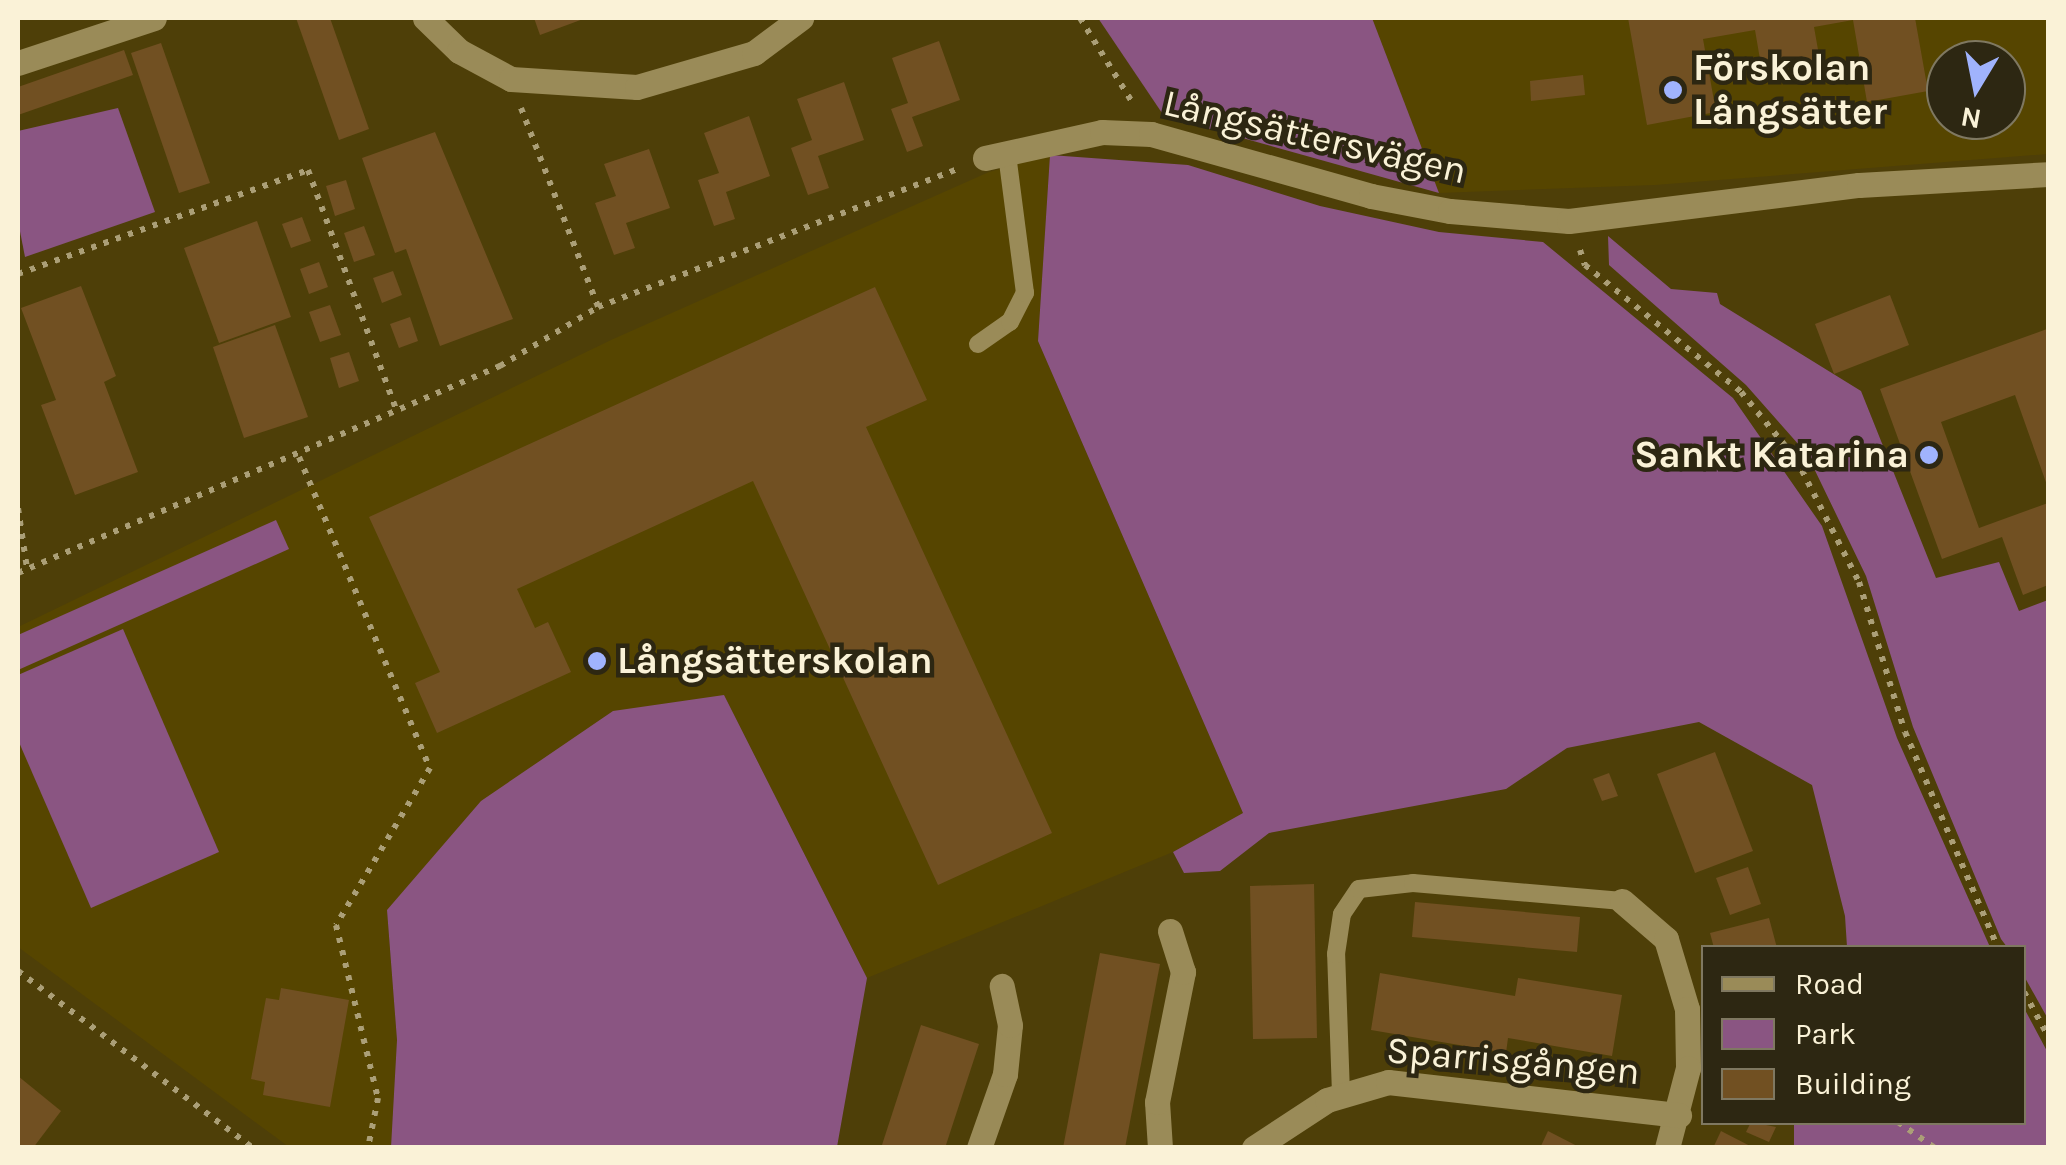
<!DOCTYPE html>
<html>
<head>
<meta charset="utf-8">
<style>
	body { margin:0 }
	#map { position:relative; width:2066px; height:1165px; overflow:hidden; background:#4e3f08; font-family:Karla,sans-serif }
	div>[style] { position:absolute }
	.built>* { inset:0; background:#564500 }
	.green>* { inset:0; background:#8a5582 }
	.building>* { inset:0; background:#715022 }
	.path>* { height:6px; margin-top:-3px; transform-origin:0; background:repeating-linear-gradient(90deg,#ab9f77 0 5px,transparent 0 13px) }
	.service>* { height:18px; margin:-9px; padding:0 9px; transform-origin:9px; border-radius:9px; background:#9a8b58 }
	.minor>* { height:25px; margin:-12.5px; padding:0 12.5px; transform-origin:12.5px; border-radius:12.5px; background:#9a8b58 }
	.dots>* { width:28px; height:28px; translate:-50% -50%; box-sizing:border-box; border:5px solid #2d2712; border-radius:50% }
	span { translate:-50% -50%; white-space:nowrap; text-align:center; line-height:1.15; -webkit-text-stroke:9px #2d2712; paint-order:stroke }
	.poi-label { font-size:38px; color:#faf2d7; font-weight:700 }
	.left { translate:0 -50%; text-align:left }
	.right { translate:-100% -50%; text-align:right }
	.street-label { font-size:38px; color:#faf2d7 }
	.frame { position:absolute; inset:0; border:20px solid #faf2d7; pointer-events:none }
	.legend { position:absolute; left:1701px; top:945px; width:325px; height:180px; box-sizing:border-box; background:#2d2712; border:2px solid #7f7861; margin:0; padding:12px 18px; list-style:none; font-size:30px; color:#faf2d7 }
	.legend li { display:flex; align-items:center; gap:20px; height:50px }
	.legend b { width:50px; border:2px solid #7f7861 }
	.north { position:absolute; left:1926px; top:40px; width:100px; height:100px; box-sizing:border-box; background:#2d2712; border:2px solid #7f7861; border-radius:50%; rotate:190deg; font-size:28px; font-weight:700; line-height:40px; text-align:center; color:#faf2d7 }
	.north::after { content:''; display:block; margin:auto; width:35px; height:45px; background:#a0b3fd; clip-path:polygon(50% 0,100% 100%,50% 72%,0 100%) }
</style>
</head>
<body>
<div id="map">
	<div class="built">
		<i style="clip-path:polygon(evenodd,1372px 18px,2048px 18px,2048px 154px,1655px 185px,1439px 193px,1372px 18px,1946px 60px,2006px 60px,2006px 120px,1946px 120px,1946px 60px)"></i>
		<i style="clip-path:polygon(1050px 155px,1038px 341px,1243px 813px,1173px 852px,867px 978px,724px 695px,387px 910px,397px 1040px,391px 1147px,289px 1147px,18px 947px,18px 627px,611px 340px,989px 172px)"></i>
	</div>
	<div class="green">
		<i style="clip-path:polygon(1098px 18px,1372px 18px,1439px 193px,1164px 116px)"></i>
		<i style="clip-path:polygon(118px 108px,155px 212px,25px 257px,18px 221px,18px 131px)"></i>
		<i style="clip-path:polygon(1050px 155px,1188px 165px,1320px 206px,1439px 232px,1543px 242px,1733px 398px,1822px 526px,1897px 738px,1990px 947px,1847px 947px,1845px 916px,1812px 785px,1699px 722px,1567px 748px,1506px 789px,1269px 833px,1220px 871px,1184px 873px,1173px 852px,1243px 813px,1038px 341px)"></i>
		<i style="clip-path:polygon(1608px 236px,1671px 289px,1717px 293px,1720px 304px,1861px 391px,1936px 578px,1999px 562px,2019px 611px,2048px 600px,2048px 1019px,2024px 976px,2024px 948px,2007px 947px,2001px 939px,1913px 727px,1866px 576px,1807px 454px,1746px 385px,1609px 265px)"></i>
		<i style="clip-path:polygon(276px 520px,289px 549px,18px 670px,18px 635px)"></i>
		<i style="clip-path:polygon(123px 629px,219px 852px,91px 908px,18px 740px,18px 675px)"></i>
		<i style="clip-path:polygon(724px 695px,867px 978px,837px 1147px,391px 1147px,397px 1040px,387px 910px,481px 801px,613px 711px)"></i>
		<i style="clip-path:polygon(2024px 1008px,2048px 1053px,2048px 1147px,1794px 1147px,1794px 1123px,2024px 1122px)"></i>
	</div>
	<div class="building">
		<i style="clip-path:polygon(296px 18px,330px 18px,369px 129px,339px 140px)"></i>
		<i style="clip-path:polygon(534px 18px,586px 18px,540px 35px)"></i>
		<i style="clip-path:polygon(1628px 18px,1915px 18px,1928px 91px,1867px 102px,1853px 20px,1814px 27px,1820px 61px,1762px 71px,1755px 30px,1703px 39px,1716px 112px,1647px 125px)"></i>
		<i style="clip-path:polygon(939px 41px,960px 100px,912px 117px,923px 146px,907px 152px,891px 109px,908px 103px,892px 58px)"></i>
		<i style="clip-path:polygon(161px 43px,210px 183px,179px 193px,131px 53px)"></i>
		<i style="clip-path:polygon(124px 50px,133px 75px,18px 115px,18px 87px)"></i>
		<i style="clip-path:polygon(1583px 75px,1585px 95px,1531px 101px,1530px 81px)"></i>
		<i style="clip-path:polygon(844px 82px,864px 140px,818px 156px,829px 188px,808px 195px,791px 148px,812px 140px,797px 99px)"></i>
		<i style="clip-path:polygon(749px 116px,770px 176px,726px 192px,735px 219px,714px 226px,698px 180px,719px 173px,704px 133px)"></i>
		<i style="clip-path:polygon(435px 132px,513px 319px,440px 346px,406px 249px,395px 253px,362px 158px)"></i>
		<i style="clip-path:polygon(649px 149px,670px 208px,626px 223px,635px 248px,614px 255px,595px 203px,616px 196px,604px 164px)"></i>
		<i style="clip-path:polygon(346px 180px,355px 209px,335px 216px,326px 186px)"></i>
		<i style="clip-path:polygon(302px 217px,311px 241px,291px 248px,282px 224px)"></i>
		<i style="clip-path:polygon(257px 221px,291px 317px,219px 343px,184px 248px)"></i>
		<i style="clip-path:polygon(364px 226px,375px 255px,354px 262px,344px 233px)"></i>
		<i style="clip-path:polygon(319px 262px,328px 287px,309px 294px,300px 269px)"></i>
		<i style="clip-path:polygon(393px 271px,402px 295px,382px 303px,373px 278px)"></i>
		<i style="clip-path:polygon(81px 286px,116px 376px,104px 382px,138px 472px,75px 495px,41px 405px,56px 400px,21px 308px)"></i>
		<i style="clip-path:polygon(875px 287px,927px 400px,866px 427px,1052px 833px,938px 885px,753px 481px,517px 589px,535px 628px,548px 622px,571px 672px,437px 733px,415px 683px,440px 672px,369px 517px)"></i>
		<i style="clip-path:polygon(1890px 295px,1909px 345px,1834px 374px,1815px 324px)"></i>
		<i style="clip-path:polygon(330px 305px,341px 335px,320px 342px,309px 312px)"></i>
		<i style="clip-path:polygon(410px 317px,418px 341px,399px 348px,390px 324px)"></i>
		<i style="clip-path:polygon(275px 325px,308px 417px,244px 438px,213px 347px)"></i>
		<i style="clip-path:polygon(2047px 329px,2048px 488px,2015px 395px,1941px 422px,1979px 528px,2048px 503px,2048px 585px,2023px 595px,2002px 537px,1942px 559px,1880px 389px)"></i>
		<i style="clip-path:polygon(349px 352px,359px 381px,339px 388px,330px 358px)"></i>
		<i style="clip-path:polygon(1715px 752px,1753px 851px,1695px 873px,1657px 774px)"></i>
		<i style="clip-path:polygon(1609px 773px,1618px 796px,1602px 801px,1593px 779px)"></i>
		<i style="clip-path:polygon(1748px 867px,1761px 904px,1730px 915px,1716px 878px)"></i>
		<i style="clip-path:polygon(1314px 884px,1317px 1038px,1253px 1039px,1250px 886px)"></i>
		<i style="clip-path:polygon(1415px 902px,1580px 917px,1577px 952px,1412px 937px)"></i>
		<i style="clip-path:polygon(1769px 918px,1777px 948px,1714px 948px,1710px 933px)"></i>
		<i style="clip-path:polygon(1100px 953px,1160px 964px,1125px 1148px,1063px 1148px)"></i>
		<i style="clip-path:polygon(1380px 973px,1515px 996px,1518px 978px,1622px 995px,1612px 1056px,1508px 1038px,1506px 1053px,1371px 1030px)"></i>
		<i style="clip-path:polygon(281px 988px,349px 1000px,330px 1107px,263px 1095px,265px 1082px,251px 1079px,266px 998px,279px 1000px)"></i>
		<i style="clip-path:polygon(921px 1025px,979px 1044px,945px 1148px,881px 1148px)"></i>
		<i style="clip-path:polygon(18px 1076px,61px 1111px,33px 1148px,18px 1148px)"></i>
		<i style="clip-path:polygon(1751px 1122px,1776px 1127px,1769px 1142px,1746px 1132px)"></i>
		<i style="clip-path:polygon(1548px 1131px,1581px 1148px,1540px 1148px)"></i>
		<i style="clip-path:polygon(1721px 1131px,1754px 1148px,1713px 1148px)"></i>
	</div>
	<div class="path">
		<i style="left:1080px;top:18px;width:99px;rotate:58.2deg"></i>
		<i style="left:521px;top:108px;width:213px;rotate:68.8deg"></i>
		<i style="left:1580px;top:250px;width:16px;rotate:72deg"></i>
		<i style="left:1585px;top:265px;width:201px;rotate:39.1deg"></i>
		<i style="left:1741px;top:392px;width:87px;rotate:50.6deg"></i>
		<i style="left:1796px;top:459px;width:138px;rotate:62.9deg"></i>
		<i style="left:1859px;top:582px;width:157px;rotate:73deg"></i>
		<i style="left:1905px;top:732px;width:235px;rotate:66.7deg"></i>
		<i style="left:18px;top:274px;width:308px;rotate:-19.7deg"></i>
		<i style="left:308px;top:170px;width:255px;rotate:69.8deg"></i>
		<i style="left:299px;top:457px;width:337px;rotate:67.2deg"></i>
		<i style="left:430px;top:768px;width:183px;rotate:120.9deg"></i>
		<i style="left:336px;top:925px;width:178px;rotate:76.4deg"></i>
		<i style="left:378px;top:1098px;width:51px;rotate:101.3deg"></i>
		<i style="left:18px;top:508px;width:61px;rotate:81.5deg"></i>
		<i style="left:18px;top:573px;width:525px;rotate:-23.24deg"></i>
		<i style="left:500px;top:366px;width:114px;rotate:-31deg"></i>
		<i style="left:598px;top:307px;width:388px;rotate:-21deg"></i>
		<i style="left:18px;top:971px;width:294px;rotate:37deg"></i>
		<i style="left:2024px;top:992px;width:50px;rotate:61.4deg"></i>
		<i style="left:1898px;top:1122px;width:45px;rotate:35.1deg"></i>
	</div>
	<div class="service">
		<i style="left:978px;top:344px;width:39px;rotate:-35deg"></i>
		<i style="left:1010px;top:322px;width:33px;rotate:-63deg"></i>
		<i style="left:1025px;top:293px;width:140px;rotate:-97.4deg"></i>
		<i style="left:1341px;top:1094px;width:140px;rotate:-92deg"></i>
		<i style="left:1336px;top:954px;width:40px;rotate:-81.5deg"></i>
		<i style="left:1342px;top:914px;width:30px;rotate:-56deg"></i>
		<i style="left:1359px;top:889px;width:54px;rotate:-6.3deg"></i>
		<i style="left:1413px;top:883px;width:210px;rotate:4.9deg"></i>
	</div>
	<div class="minor">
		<i style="left:425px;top:18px;width:47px;rotate:44.1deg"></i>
		<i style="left:459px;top:51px;width:59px;rotate:28.3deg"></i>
		<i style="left:511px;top:79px;width:126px;rotate:3.6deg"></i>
		<i style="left:637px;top:87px;width:122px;rotate:-16.2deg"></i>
		<i style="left:754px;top:53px;width:59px;rotate:-36.7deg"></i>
		<i style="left:18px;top:63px;width:143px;rotate:-18.3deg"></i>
		<i style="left:985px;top:158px;width:120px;rotate:-12.5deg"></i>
		<i style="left:1102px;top:132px;width:49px;rotate:2.3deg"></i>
		<i style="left:1151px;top:134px;width:229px;rotate:15.7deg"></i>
		<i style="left:1371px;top:196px;width:80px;rotate:10.8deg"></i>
		<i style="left:1450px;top:211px;width:119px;rotate:4.8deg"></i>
		<i style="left:1569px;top:221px;width:292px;rotate:-7.1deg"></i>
		<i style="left:1859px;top:185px;width:189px;rotate:-3.3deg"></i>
		<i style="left:1622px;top:901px;width:58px;rotate:40.8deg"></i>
		<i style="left:1666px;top:939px;width:73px;rotate:73.3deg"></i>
		<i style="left:1687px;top:1009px;width:59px;rotate:89deg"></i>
		<i style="left:1688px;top:1068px;width:83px;rotate:104.7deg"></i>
		<i style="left:979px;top:1148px;width:78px;rotate:-70.6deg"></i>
		<i style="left:1005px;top:1074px;width:49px;rotate:-84.2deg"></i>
		<i style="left:1010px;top:1025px;width:40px;rotate:-102deg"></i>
		<i style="left:1160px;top:1148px;width:46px;rotate:-93.7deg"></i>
		<i style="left:1157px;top:1102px;width:133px;rotate:-78.7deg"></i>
		<i style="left:1183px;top:972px;width:43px;rotate:-107.6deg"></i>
		<i style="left:1254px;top:1148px;width:87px;rotate:-33.3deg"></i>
		<i style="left:1327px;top:1100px;width:64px;rotate:-16.4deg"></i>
		<i style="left:1388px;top:1082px;width:293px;rotate:6.5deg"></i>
	</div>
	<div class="dots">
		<i style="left:1673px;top:90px;background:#a0b3fd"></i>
		<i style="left:1929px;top:455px;background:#a0b3fd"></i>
		<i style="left:597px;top:661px;background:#a0b3fd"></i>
	</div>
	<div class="poi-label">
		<span class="left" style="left:1693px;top:90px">Förskolan<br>Långsätter</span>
		<span class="right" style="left:1909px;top:455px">Sankt Katarina</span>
		<span class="left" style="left:617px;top:661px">Långsätterskolan</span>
	</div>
	<div class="street-label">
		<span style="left:1315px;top:137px;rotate:13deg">Långsättersvägen</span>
		<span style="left:1513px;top:1061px;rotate:5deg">Sparrisgången</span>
	</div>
	<div class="frame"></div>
	<ul class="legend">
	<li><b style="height:12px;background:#9a8b58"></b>Road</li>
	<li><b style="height:28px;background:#8a5582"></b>Park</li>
	<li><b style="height:28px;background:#715022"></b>Building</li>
	</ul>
	<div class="north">N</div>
</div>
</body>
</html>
